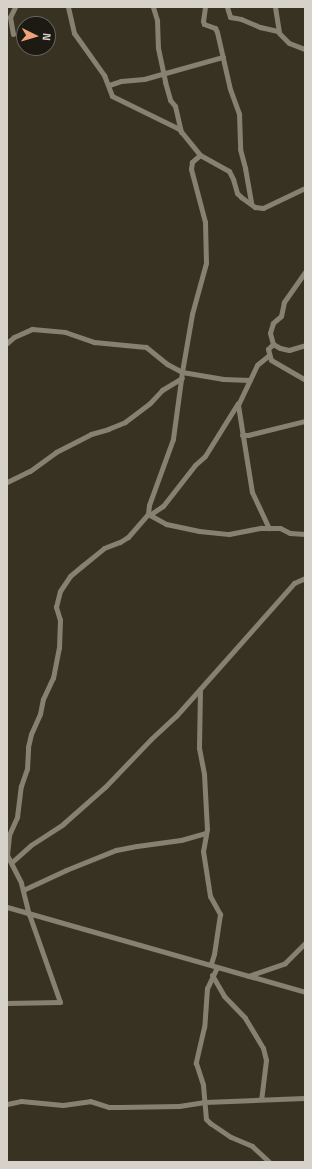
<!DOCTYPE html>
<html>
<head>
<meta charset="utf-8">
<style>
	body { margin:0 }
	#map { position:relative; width:312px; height:1169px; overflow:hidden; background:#383223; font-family:"Titillium Web",sans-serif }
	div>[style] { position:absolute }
	.minor>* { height:5px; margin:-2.5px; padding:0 2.5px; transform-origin:2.5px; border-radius:2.5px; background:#888070 }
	span { translate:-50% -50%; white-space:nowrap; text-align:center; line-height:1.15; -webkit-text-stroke:4px #1d1a13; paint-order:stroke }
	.frame { position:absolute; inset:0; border:8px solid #d6d2c9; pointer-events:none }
	.north { position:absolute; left:16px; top:16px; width:40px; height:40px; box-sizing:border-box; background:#1d1a13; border:1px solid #67645c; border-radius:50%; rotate:95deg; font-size:11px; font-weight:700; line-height:16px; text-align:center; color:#d6d2c9 }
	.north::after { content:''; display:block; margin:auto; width:14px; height:18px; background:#f0a279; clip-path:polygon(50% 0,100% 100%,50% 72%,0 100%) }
</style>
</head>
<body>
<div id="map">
	<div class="minor">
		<i style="left:68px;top:7px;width:27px;rotate:77deg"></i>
		<i style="left:74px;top:33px;width:52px;rotate:54.5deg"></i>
		<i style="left:104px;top:75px;width:22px;rotate:69deg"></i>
		<i style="left:112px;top:96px;width:75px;rotate:26.2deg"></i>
		<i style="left:179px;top:129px;width:33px;rotate:51deg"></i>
		<i style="left:200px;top:155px;width:33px;rotate:29deg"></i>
		<i style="left:229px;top:171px;width:9px;rotate:63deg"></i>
		<i style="left:233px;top:179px;width:15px;rotate:74deg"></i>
		<i style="left:237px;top:193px;width:6px;rotate:45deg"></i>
		<i style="left:241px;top:197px;width:17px;rotate:36deg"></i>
		<i style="left:255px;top:207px;width:8px;rotate:7deg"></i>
		<i style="left:263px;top:208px;width:47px;rotate:-25.5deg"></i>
		<i style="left:153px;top:7px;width:14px;rotate:73deg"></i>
		<i style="left:157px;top:20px;width:28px;rotate:88deg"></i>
		<i style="left:158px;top:48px;width:35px;rotate:78deg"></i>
		<i style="left:165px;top:82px;width:19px;rotate:74deg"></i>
		<i style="left:170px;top:100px;width:8px;rotate:50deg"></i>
		<i style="left:175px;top:106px;width:27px;rotate:77deg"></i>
		<i style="left:205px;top:7px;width:14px;rotate:98deg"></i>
		<i style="left:203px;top:21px;width:3px;rotate:72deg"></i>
		<i style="left:204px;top:24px;width:12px;rotate:20deg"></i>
		<i style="left:215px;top:28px;width:4px;rotate:63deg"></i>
		<i style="left:217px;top:32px;width:58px;rotate:77.2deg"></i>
		<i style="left:230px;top:89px;width:27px;rotate:70deg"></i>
		<i style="left:239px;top:114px;width:35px;rotate:88deg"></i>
		<i style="left:240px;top:149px;width:20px;rotate:75deg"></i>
		<i style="left:245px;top:168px;width:36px;rotate:80deg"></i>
		<i style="left:227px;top:7px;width:10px;rotate:73deg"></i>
		<i style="left:230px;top:17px;width:11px;rotate:10deg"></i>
		<i style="left:241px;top:19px;width:21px;rotate:23deg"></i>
		<i style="left:260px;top:27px;width:18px;rotate:13deg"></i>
		<i style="left:275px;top:7px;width:26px;rotate:81deg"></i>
		<i style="left:279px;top:33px;width:14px;rotate:45deg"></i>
		<i style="left:289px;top:43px;width:17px;rotate:21deg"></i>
		<i style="left:13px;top:34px;width:17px;rotate:-100deg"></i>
		<i style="left:10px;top:17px;width:11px;rotate:-63deg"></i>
		<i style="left:109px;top:85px;width:13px;rotate:-18deg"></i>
		<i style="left:121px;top:81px;width:23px;rotate:-5deg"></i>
		<i style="left:144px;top:79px;width:82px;rotate:-15.6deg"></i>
		<i style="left:200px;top:155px;width:11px;rotate:139deg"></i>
		<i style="left:192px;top:162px;width:7px;rotate:98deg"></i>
		<i style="left:191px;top:169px;width:55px;rotate:75.2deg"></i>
		<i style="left:205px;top:222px;width:41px;rotate:88.6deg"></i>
		<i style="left:206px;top:263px;width:53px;rotate:105.4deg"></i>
		<i style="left:192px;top:314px;width:59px;rotate:99.8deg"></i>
		<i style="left:182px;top:372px;width:42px;rotate:9.7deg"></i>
		<i style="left:223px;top:379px;width:27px;rotate:2deg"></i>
		<i style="left:305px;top:272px;width:37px;rotate:125deg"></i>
		<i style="left:284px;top:302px;width:14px;rotate:102deg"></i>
		<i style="left:281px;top:316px;width:11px;rotate:139deg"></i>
		<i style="left:273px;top:323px;width:10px;rotate:107deg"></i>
		<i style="left:270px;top:333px;width:11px;rotate:75deg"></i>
		<i style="left:273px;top:344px;width:8px;rotate:30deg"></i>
		<i style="left:280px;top:348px;width:9px;rotate:13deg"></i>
		<i style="left:289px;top:350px;width:17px;rotate:-17deg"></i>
		<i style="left:7px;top:343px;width:9px;rotate:-41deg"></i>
		<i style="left:14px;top:337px;width:20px;rotate:-24deg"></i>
		<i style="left:32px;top:329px;width:33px;rotate:5deg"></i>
		<i style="left:65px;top:332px;width:31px;rotate:19deg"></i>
		<i style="left:94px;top:342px;width:52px;rotate:5.5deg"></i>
		<i style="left:146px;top:347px;width:27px;rotate:39deg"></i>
		<i style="left:167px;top:364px;width:17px;rotate:28deg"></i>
		<i style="left:182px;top:372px;width:68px;rotate:97.7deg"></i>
		<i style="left:173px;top:439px;width:70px;rotate:110deg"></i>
		<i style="left:149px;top:505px;width:9px;rotate:96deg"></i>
		<i style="left:273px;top:344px;width:7px;rotate:135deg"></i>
		<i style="left:268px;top:349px;width:11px;rotate:75deg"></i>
		<i style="left:271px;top:360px;width:39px;rotate:30deg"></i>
		<i style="left:268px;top:356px;width:14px;rotate:141deg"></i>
		<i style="left:257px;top:365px;width:44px;rotate:115.4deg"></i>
		<i style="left:238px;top:405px;width:88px;rotate:80.9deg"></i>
		<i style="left:252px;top:492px;width:40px;rotate:65deg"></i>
		<i style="left:242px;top:435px;width:6px"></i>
		<i style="left:248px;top:435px;width:59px;rotate:-13.8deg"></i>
		<i style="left:7px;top:482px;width:25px;rotate:-26deg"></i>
		<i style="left:30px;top:471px;width:32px;rotate:-36deg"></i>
		<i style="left:56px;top:452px;width:39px;rotate:-27deg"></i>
		<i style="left:91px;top:434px;width:18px;rotate:-16deg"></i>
		<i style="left:108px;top:429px;width:18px;rotate:-22deg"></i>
		<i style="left:125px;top:422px;width:31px;rotate:-37deg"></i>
		<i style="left:150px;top:403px;width:18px;rotate:-47deg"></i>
		<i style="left:162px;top:390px;width:23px;rotate:-31deg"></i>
		<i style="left:148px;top:514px;width:21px;rotate:29deg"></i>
		<i style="left:166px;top:524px;width:34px;rotate:12deg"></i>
		<i style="left:199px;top:531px;width:30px;rotate:6deg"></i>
		<i style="left:229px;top:534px;width:33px;rotate:-11deg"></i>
		<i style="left:261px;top:528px;width:19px"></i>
		<i style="left:280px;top:528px;width:11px;rotate:27deg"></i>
		<i style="left:290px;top:533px;width:15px;rotate:4deg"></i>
		<i style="left:151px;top:514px;width:14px;rotate:-34deg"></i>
		<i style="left:163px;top:506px;width:52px;rotate:-52deg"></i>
		<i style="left:195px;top:465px;width:13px;rotate:-42deg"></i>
		<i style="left:205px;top:456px;width:62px;rotate:-58.1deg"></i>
		<i style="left:200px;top:689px;width:59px;rotate:91deg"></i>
		<i style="left:199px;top:748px;width:26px;rotate:79deg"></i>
		<i style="left:204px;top:774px;width:55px;rotate:86.9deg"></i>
		<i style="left:207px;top:829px;width:22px;rotate:100deg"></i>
		<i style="left:203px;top:851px;width:46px;rotate:81.2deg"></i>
		<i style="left:210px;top:896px;width:21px;rotate:61deg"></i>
		<i style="left:220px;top:914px;width:40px;rotate:98.5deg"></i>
		<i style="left:214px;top:954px;width:10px;rotate:107deg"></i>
		<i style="left:7px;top:855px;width:20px;rotate:-84deg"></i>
		<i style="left:9px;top:835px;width:20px;rotate:-66deg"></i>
		<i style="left:17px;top:817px;width:31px;rotate:-83deg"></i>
		<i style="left:21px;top:786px;width:18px;rotate:-71deg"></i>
		<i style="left:27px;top:769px;width:22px;rotate:-87deg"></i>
		<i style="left:28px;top:747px;width:13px;rotate:-77deg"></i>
		<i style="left:31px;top:734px;width:22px;rotate:-66deg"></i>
		<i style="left:40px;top:714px;width:15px;rotate:-79deg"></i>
		<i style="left:43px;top:699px;width:23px;rotate:-65deg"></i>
		<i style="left:53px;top:678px;width:31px;rotate:-79deg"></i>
		<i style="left:59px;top:648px;width:28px;rotate:-88deg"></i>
		<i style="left:60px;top:620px;width:14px;rotate:-107deg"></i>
		<i style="left:56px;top:607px;width:16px;rotate:-76deg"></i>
		<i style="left:60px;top:591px;width:18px;rotate:-56deg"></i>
		<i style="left:70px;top:576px;width:16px;rotate:-40deg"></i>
		<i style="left:82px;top:566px;width:28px;rotate:-39deg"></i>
		<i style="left:104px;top:548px;width:17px;rotate:-21deg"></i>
		<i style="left:120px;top:542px;width:9px;rotate:-32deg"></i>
		<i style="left:128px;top:537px;width:30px;rotate:-49deg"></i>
		<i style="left:7px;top:855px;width:31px;rotate:63deg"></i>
		<i style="left:21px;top:883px;width:32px;rotate:76deg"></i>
		<i style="left:29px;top:914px;width:93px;rotate:70.6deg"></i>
		<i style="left:60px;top:1002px;width:53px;rotate:178.9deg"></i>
		<i style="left:12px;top:862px;width:25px;rotate:-42deg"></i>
		<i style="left:31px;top:845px;width:38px;rotate:-33deg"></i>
		<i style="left:63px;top:824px;width:56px;rotate:-41.4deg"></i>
		<i style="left:105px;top:787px;width:66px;rotate:-46.2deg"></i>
		<i style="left:151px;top:739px;width:34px;rotate:-43deg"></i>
		<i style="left:176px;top:716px;width:178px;rotate:-48.4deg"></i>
		<i style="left:294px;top:583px;width:12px;rotate:-24deg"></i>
		<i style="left:23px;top:890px;width:47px;rotate:-24.9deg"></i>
		<i style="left:66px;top:870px;width:54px;rotate:-21.8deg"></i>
		<i style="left:116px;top:850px;width:21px;rotate:-11deg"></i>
		<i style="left:137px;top:846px;width:44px;rotate:-7.8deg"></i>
		<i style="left:181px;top:840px;width:26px;rotate:-16deg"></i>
		<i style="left:7px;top:907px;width:310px;rotate:15.9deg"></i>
		<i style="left:217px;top:967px;width:23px;rotate:115deg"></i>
		<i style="left:207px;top:988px;width:39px;rotate:94deg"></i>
		<i style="left:204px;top:1027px;width:37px;rotate:103deg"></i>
		<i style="left:196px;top:1063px;width:23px;rotate:72deg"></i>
		<i style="left:203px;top:1085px;width:34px;rotate:85deg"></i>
		<i style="left:206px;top:1119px;width:6px;rotate:45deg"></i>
		<i style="left:210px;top:1123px;width:25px;rotate:34deg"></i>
		<i style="left:231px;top:1137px;width:23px;rotate:23deg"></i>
		<i style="left:252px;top:1146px;width:23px;rotate:43deg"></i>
		<i style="left:212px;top:975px;width:24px;rotate:60deg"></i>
		<i style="left:224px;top:996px;width:30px;rotate:46deg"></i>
		<i style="left:245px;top:1018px;width:35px;rotate:59deg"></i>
		<i style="left:263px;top:1048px;width:12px;rotate:76deg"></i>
		<i style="left:266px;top:1060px;width:39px;rotate:97deg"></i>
		<i style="left:248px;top:976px;width:39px;rotate:-19deg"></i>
		<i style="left:285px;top:963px;width:28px;rotate:-45deg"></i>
		<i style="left:7px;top:1104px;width:14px;rotate:-12deg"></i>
		<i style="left:21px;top:1101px;width:42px;rotate:5.4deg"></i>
		<i style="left:63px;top:1105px;width:27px;rotate:-8deg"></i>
		<i style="left:90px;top:1101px;width:20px;rotate:18deg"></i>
		<i style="left:109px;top:1107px;width:11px"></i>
		<i style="left:120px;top:1107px;width:59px;rotate:-1deg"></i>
		<i style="left:179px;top:1106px;width:26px;rotate:-9deg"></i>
		<i style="left:205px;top:1102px;width:100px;rotate:-2.3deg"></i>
	</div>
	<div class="frame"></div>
	<div class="north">N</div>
</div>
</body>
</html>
